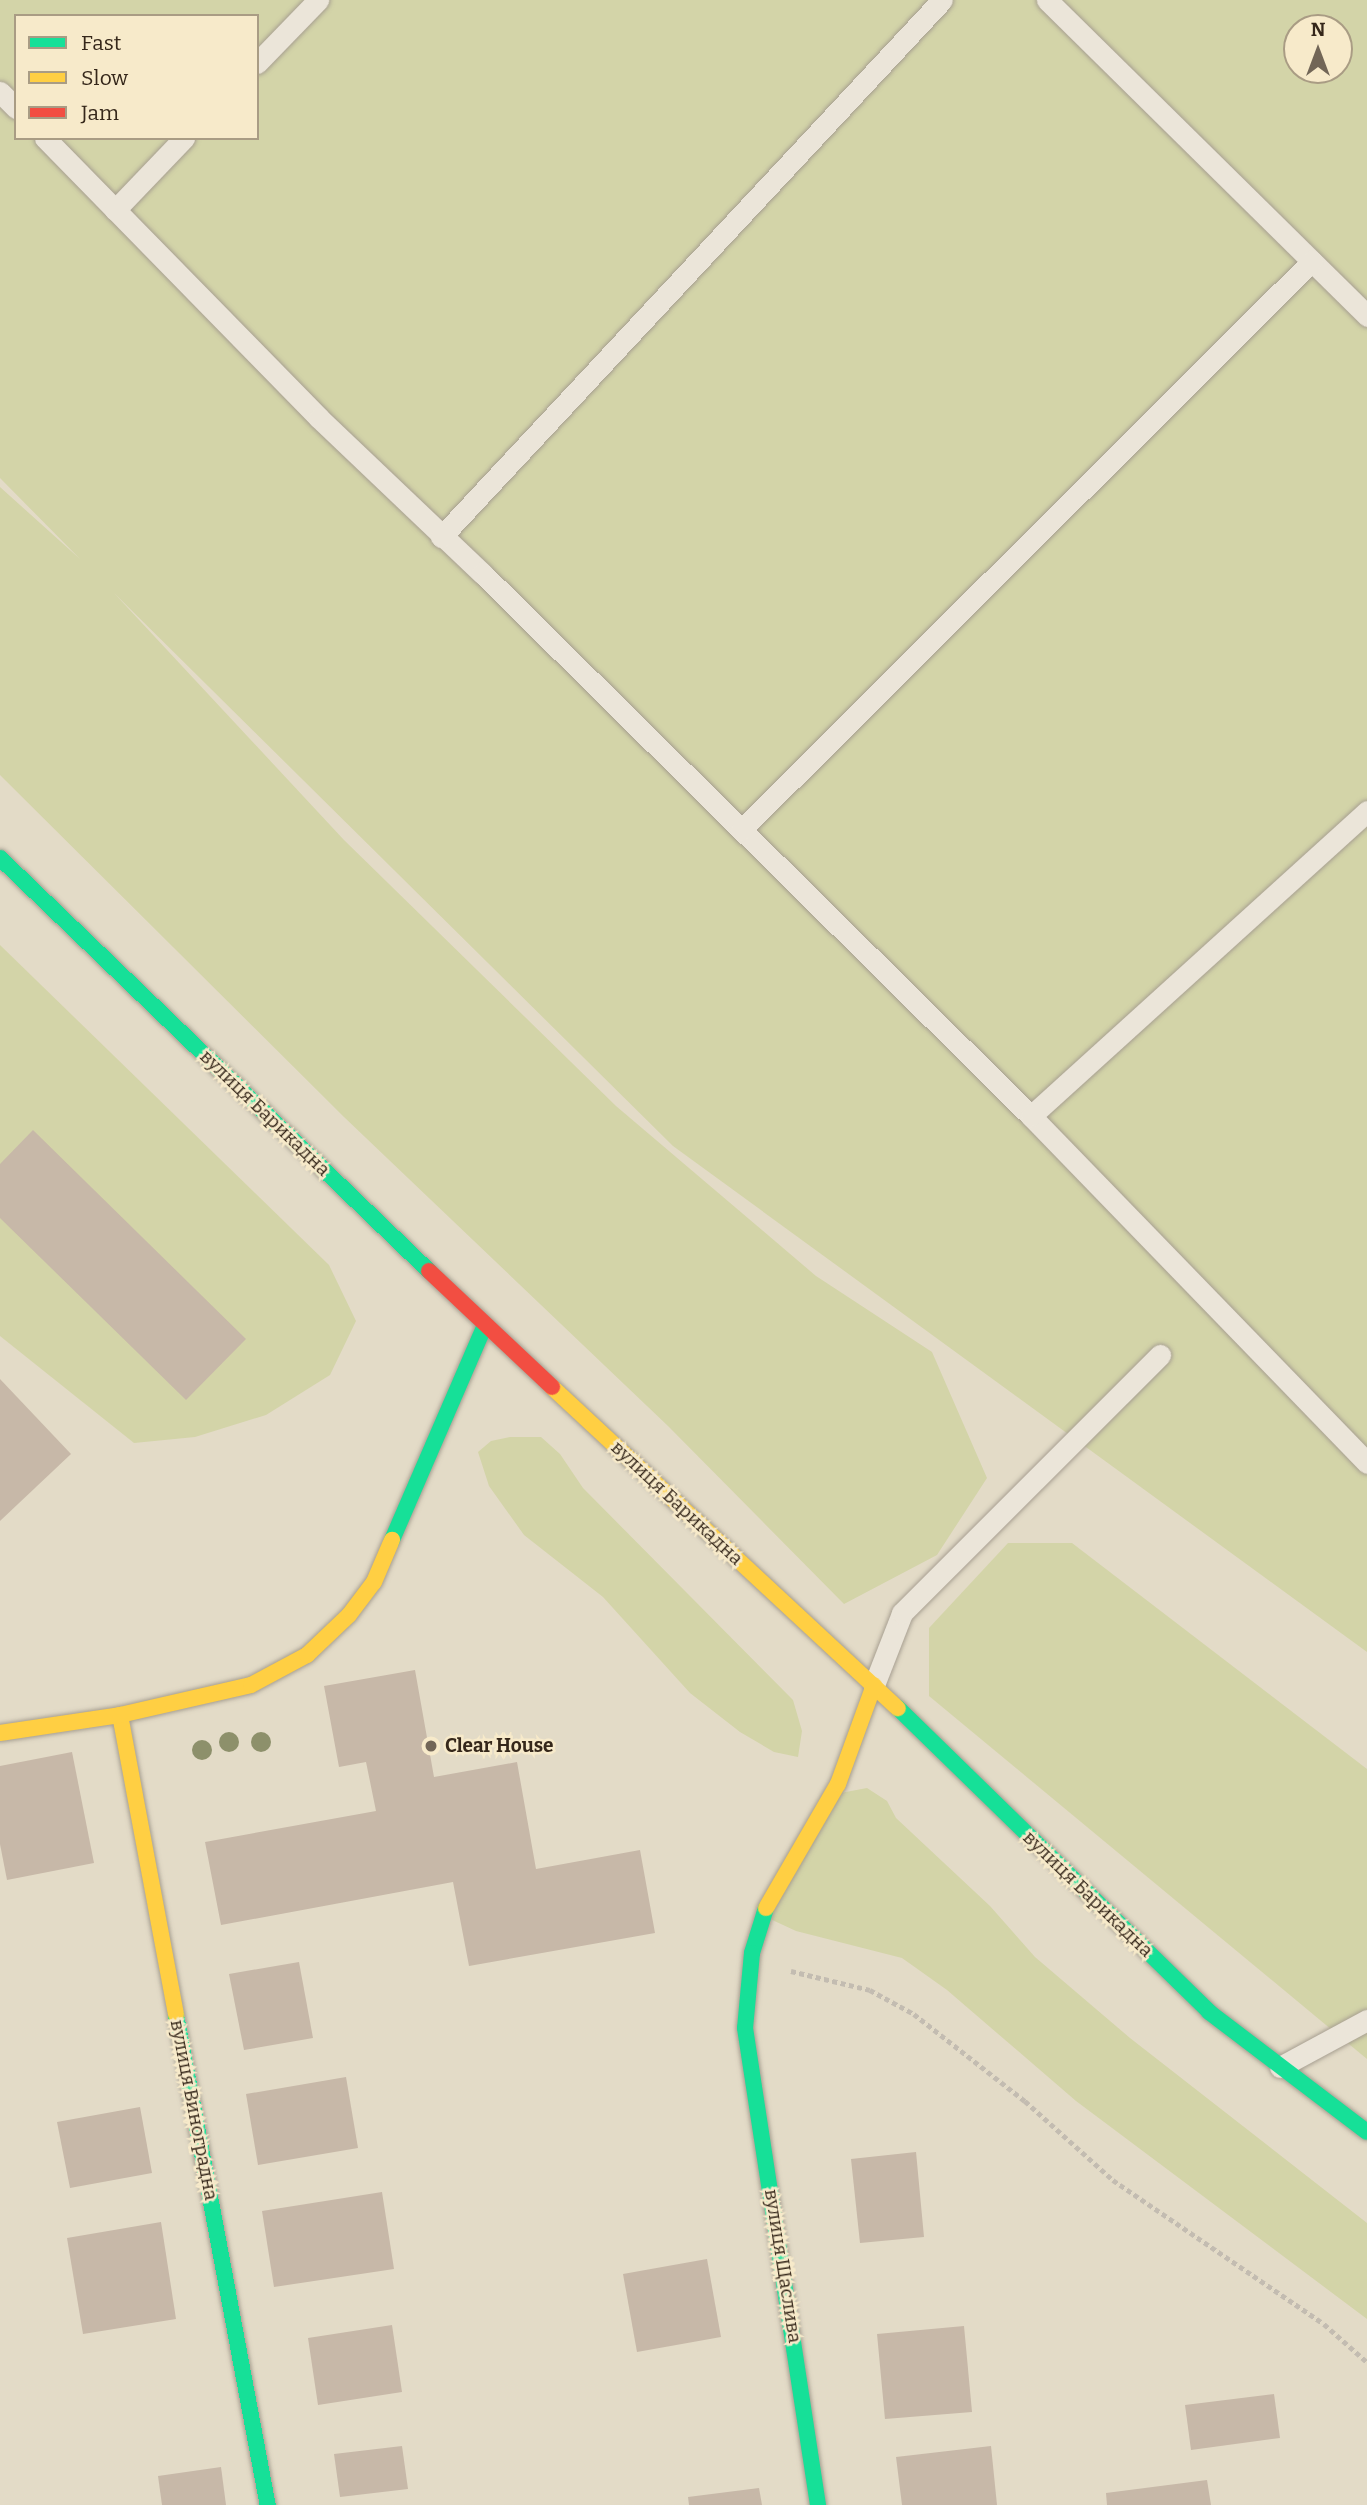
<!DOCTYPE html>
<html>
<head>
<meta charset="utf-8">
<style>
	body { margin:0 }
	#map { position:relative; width:1367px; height:2505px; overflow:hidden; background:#e3dbc7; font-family:Bitter,serif }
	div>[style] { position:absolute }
	.green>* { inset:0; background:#d3d4a8 }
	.building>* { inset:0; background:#c7b8a8 }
	.path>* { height:4.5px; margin-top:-2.25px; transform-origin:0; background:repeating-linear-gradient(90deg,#c3bcb1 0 5px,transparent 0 8.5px) }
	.roads { filter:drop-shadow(0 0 2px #a79f91) drop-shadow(0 0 2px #a79f91) }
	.lane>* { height:21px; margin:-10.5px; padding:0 10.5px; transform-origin:10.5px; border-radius:10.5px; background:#ebe5d9 }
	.fast>* { height:16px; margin:-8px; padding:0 8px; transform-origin:8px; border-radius:8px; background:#16e098 }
	.slow>* { height:16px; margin:-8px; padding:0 8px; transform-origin:8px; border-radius:8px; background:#ffcf43 }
	.jam>* { height:16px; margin:-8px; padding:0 8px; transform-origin:8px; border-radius:8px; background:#f24e42 }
	.trees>* { width:20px; height:20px; margin:-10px; border-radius:50%; background:#8d906b }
	.dots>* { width:19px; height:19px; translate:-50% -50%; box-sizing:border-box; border:4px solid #f7eaca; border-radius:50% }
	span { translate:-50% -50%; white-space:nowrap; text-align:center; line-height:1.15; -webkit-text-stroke:5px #f7eaca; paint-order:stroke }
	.street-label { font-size:19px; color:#35271a }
	.poi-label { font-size:19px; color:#35271a; font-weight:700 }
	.left { translate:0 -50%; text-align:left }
	.legend { position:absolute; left:14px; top:14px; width:245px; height:126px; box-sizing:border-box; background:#f7eaca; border:2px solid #a99c84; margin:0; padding:9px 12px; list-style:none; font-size:21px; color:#35271a }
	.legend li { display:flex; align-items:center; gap:14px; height:35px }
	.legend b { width:35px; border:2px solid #a99c84 }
	.north { position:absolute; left:1283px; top:14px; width:70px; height:70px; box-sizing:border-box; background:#f7eaca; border:2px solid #a99c84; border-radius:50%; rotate:0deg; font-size:19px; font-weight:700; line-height:28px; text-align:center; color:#35271a }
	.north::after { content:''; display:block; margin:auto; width:24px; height:32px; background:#726657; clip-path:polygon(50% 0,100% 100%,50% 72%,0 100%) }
</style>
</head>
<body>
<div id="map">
	<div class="green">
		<i style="clip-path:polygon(evenodd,0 0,1367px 0,1367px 1652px,673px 1146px,114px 593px,344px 840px,616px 1106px,816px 1276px,932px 1352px,987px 1478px,937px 1555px,844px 1604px,668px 1426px,344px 1117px,0 775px,0 487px,80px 559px,0 478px,0 0,16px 16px,257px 16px,257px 138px,16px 138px,16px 16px,0 0,1297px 28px,1339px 28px,1339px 70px,1297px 70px,1297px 28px)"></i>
		<i style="clip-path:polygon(0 945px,329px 1265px,356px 1321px,330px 1375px,266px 1415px,195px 1437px,134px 1443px,0 1336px)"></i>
		<i style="clip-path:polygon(510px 1437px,541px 1437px,560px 1454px,583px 1488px,793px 1700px,802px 1731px,798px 1757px,774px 1752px,740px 1732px,690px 1693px,603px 1597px,524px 1535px,489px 1486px,478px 1452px,491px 1441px)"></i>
		<i style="clip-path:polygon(1008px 1543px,1072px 1543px,1367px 1769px,1367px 2059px,929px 1696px,929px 1628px)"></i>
		<i style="clip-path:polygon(867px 1788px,887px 1801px,896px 1818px,990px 1906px,1035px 1957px,1130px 2038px,1367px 2223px,1367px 2319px,1076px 2101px,947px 1990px,902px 1958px,796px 1931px,768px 1918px,830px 1795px)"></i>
	</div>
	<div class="building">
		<i style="clip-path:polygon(33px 1130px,246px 1339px,186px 1400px,0 1218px,0 1164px)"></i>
		<i style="clip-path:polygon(0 1379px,71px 1454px,0 1521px)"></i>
		<i style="clip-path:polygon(415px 1670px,434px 1777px,517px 1762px,536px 1869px,640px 1850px,655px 1933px,469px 1966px,453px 1882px,221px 1925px,205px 1842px,376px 1811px,366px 1762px,339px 1767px,324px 1686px)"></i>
		<i style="clip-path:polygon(72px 1752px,94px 1863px,7px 1880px,0 1844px,0 1766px)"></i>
		<i style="clip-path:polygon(299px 1962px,313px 2038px,244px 2050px,229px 1974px)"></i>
		<i style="clip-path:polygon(346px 2077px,358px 2148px,258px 2165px,246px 2094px)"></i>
		<i style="clip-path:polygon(140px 2107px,152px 2173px,70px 2188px,57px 2122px)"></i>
		<i style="clip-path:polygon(916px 2152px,924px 2237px,860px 2243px,851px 2159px)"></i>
		<i style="clip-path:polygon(382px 2192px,394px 2269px,274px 2287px,262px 2211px)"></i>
		<i style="clip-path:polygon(161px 2222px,176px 2319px,83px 2334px,67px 2238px)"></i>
		<i style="clip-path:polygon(707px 2259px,721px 2337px,637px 2352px,623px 2274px)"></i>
		<i style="clip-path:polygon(392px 2325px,402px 2392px,318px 2405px,308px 2338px)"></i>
		<i style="clip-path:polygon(964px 2326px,972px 2412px,885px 2419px,877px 2334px)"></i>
		<i style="clip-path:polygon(1274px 2394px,1280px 2438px,1191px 2450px,1185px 2405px)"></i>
		<i style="clip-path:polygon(402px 2446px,408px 2489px,340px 2497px,334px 2454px)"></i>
		<i style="clip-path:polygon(991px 2446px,997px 2505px,902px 2505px,896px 2457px)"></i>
		<i style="clip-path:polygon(221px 2467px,226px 2505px,162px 2505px,158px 2476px)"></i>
		<i style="clip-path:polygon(1207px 2480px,1211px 2505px,1107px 2505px,1106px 2493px)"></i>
		<i style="clip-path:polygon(759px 2488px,762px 2505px,689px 2505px,688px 2497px)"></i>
	</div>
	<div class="path">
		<i style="left:791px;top:1971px;width:81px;rotate:13.5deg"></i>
		<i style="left:870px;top:1990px;width:50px;rotate:28.6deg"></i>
		<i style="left:914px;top:2014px;width:141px;rotate:38.1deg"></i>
		<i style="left:1025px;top:2101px;width:118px;rotate:41.9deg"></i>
		<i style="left:1113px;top:2180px;width:255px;rotate:34.3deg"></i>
		<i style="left:1324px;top:2324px;width:57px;rotate:41.5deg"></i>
	</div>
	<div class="roads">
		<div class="lane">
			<i style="left:1047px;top:0;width:450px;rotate:44.6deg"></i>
			<i style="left:257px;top:63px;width:88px;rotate:-45.9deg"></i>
			<i style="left:0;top:92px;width:23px;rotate:45deg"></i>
			<i style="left:45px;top:138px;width:392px;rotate:45.6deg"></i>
			<i style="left:319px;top:418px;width:225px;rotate:43.6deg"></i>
			<i style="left:482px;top:573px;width:772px;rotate:44.69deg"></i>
			<i style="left:1031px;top:1116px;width:483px;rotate:45.9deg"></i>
			<i style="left:115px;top:210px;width:100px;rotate:-46.2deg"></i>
			<i style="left:441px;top:537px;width:734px;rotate:-46.99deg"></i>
			<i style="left:741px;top:830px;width:806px;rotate:-44.9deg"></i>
			<i style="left:1031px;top:1116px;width:454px;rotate:-42.2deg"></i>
			<i style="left:874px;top:1685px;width:77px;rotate:-68.7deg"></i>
			<i style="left:902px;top:1613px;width:365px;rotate:-45deg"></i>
			<i style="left:1280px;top:2067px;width:99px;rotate:-28.4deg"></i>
		</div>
		<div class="fast">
			<i style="left:0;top:858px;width:595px;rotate:43.91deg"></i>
			<i style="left:392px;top:1540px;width:234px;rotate:-66.6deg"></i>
			<i style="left:898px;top:1708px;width:435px;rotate:44.3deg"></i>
			<i style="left:1209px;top:2012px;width:198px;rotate:37.2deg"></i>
			<i style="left:766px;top:1908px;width:47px;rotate:107.3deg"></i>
			<i style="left:752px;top:1953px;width:75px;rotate:95.3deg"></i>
			<i style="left:745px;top:2028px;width:483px;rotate:81.3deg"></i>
			<i style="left:176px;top:2015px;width:499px;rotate:79.4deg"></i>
		</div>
		<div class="slow">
			<i style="left:552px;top:1387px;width:472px;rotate:42.9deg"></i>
			<i style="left:120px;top:1715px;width:305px;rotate:79.4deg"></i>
			<i style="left:0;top:1733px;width:121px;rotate:-8.5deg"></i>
			<i style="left:120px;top:1715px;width:134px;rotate:-12.9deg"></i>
			<i style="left:251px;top:1685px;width:64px;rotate:-28.2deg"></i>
			<i style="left:307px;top:1655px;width:58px;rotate:-43.6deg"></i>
			<i style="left:349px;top:1615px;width:41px;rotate:-52.9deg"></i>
			<i style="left:374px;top:1582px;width:46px;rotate:-66.8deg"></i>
			<i style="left:766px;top:1908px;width:143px;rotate:-59.9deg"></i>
			<i style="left:838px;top:1784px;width:105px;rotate:-70deg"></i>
		</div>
		<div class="jam">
			<i style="left:429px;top:1271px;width:169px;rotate:43.3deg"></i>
		</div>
	</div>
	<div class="trees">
		<i style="left:229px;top:1742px"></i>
		<i style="left:261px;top:1742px"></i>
		<i style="left:202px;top:1750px"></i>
	</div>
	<div class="dots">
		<i style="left:431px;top:1746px;background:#726657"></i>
	</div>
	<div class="street-label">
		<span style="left:265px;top:1113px;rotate:44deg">вулиця Барикадна</span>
		<span style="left:677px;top:1503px;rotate:43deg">вулиця Барикадна</span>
		<span style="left:1088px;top:1894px;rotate:44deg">вулиця Барикадна</span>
		<span style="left:194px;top:2110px;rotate:79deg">вулиця Виноградна</span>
		<span style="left:783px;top:2266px;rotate:81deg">вулиця Щаслива</span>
	</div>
	<div class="poi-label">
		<span class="left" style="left:445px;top:1746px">Clear House</span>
	</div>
	<ul class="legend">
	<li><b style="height:9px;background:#16e098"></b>Fast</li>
	<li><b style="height:9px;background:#ffcf43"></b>Slow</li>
	<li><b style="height:9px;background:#f24e42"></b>Jam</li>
	</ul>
	<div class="north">N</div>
</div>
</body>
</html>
